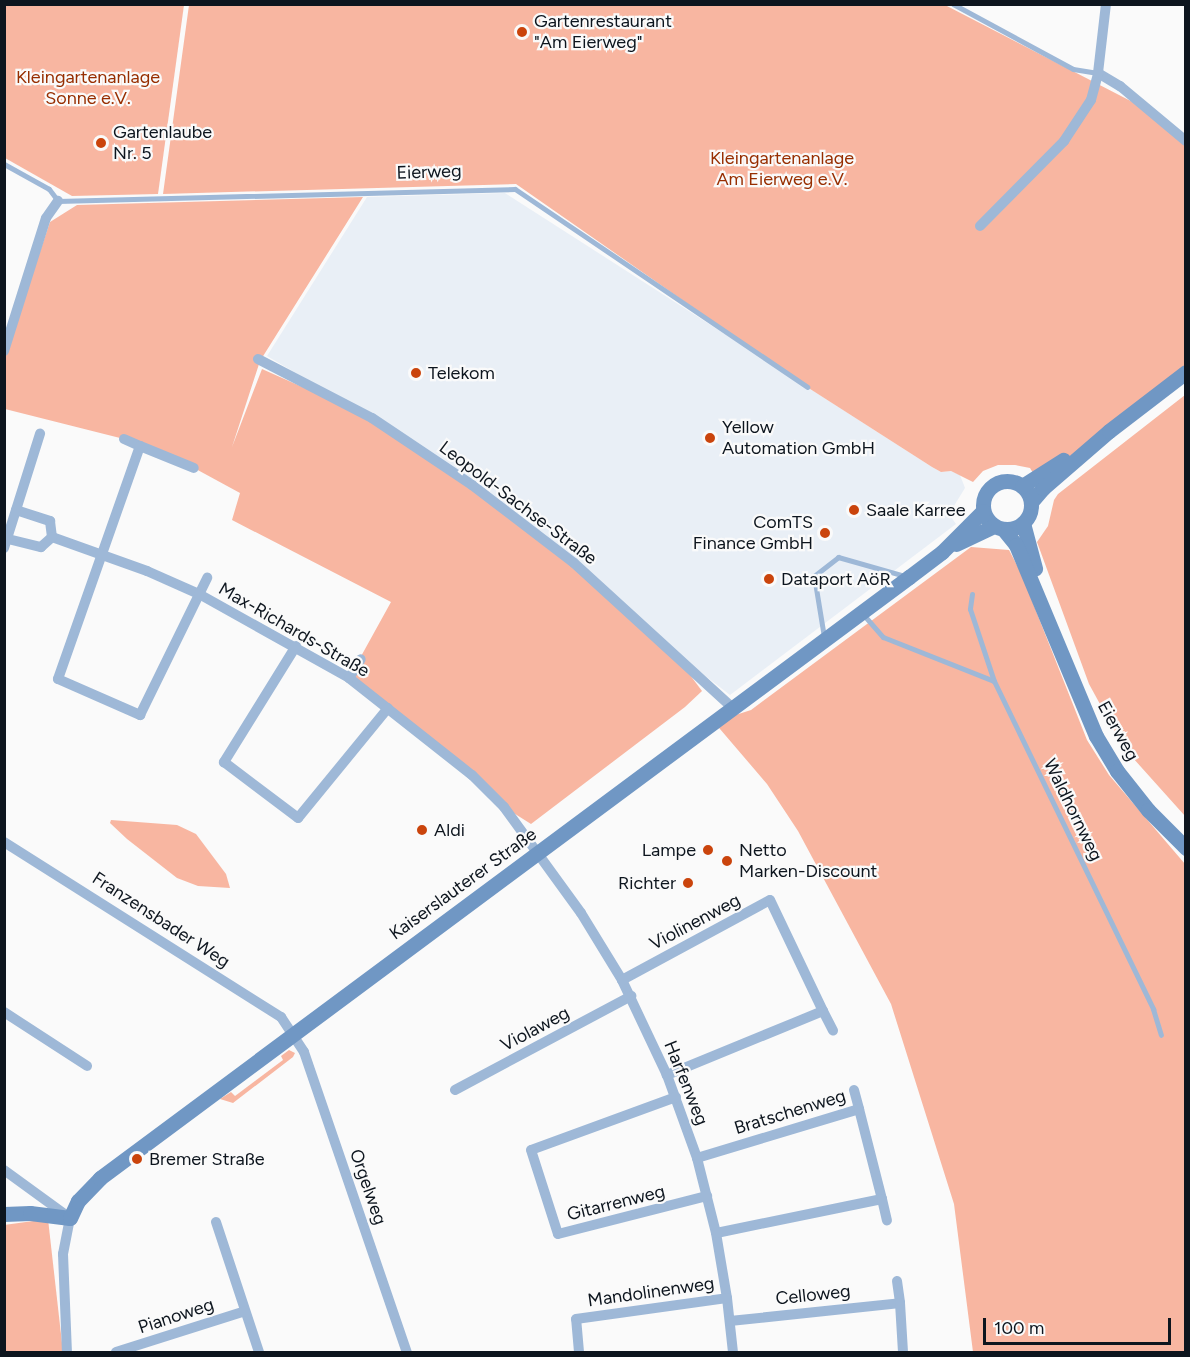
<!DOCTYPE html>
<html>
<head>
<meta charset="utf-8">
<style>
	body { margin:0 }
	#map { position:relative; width:1190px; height:1357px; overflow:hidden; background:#fafafa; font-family:Figtree,sans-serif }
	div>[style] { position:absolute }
	.built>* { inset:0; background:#e9eff6 }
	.green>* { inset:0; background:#f8b6a1 }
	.lane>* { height:5px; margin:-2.5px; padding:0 2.5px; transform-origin:2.5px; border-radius:2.5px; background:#9eb8d7 }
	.street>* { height:10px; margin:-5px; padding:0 5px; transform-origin:5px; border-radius:5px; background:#9eb8d7 }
	.secondary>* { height:15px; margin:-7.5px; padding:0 7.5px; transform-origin:7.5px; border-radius:7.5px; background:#7097c4 }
	.secondary>.ring { margin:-7.5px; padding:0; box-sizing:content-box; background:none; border:15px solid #7097c4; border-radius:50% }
	.dots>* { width:16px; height:16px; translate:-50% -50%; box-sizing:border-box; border:3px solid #fafafa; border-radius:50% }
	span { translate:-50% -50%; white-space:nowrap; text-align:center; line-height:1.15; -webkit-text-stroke:4.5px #fafafa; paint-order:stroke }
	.poi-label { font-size:18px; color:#0d151e }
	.left { translate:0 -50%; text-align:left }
	.right { translate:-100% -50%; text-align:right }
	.park-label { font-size:18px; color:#972e01 }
	.street-label { font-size:18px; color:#0d151e }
	.frame { position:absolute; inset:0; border:6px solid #0d151e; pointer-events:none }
	.scale { position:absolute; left:983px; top:1318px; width:188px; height:27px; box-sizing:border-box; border:3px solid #0d151e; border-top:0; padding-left:8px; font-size:18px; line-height:21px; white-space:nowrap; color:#0d151e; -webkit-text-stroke:4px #fafafa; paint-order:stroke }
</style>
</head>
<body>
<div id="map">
	<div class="built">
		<i style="clip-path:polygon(505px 193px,932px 467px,941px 472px,951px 471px,960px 475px,965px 488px,949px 514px,956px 524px,730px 695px,372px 418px,267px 356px,367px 197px)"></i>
	</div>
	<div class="green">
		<i style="clip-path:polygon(5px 4px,184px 5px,158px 194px,72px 196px,5px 158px)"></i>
		<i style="clip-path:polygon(189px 5px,945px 5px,1150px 111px,1185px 142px,1185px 372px,1109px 431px,1036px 478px,1030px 468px,1015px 465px,998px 465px,983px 471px,973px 482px,951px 471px,941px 472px,932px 467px,807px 387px,516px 184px,163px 194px)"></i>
		<i style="clip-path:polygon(363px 197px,260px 361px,232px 447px,262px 369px,372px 418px,574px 563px,690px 675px,702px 691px,685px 707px,531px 824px,504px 807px,349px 678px,391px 602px,232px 520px,240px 493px,194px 468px,124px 439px,5px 409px,5px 355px,50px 222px,77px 205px)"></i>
		<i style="clip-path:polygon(1185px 395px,1185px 816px,1124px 748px,1089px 684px,1037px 542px,1048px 526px,1054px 500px,1058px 494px)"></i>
		<i style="clip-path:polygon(971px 547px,1009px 550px,1021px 573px,1087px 740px,1109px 775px,1185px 864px,1185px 1352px,973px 1352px,954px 1204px,891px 1004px,798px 831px,767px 784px,714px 722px,751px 710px)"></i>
		<i style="clip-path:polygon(111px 820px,177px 825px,196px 834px,226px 874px,230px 888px,198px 886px,177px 878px,127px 839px,110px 823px)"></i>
		<i style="clip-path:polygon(289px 1050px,295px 1053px,293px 1057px,233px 1103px,220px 1099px,231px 1092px,235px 1096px,283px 1060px,281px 1056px)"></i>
		<i style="clip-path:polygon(48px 1219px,63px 1352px,5px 1352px,4px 1225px)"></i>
	</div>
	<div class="lane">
		<i style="left:953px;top:4px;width:136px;rotate:28.4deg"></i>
		<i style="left:1073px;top:69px;width:25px;rotate:9deg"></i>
		<i style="left:4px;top:164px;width:51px;rotate:29.1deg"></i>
		<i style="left:49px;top:189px;width:15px;rotate:53deg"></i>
		<i style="left:58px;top:201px;width:457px;rotate:-1.5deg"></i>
		<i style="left:515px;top:189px;width:353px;rotate:34.1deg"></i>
		<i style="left:972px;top:594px;width:15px;rotate:98deg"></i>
		<i style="left:970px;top:609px;width:76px;rotate:71.6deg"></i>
		<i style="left:994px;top:681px;width:365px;rotate:64.1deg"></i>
		<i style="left:1153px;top:1009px;width:27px;rotate:73deg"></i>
		<i style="left:862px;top:613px;width:32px;rotate:49deg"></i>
		<i style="left:883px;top:637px;width:119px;rotate:21.6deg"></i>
		<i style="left:824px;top:637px;width:62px;rotate:-99.3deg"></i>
		<i style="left:814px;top:576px;width:31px;rotate:-38deg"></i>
		<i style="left:838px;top:557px;width:70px;rotate:15.8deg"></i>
	</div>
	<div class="street">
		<i style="left:1098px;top:73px;width:26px;rotate:31deg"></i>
		<i style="left:1120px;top:86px;width:86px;rotate:39.8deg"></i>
		<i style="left:980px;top:226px;width:120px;rotate:-45.3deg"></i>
		<i style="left:1064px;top:141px;width:49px;rotate:-56.6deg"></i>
		<i style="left:1091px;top:100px;width:28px;rotate:-75deg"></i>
		<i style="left:1098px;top:73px;width:69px;rotate:-83.4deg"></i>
		<i style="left:4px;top:351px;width:139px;rotate:-72.5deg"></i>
		<i style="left:46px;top:218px;width:21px;rotate:-55deg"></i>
		<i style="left:258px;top:359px;width:128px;rotate:27.4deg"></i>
		<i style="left:372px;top:418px;width:120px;rotate:33.8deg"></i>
		<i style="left:472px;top:485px;width:128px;rotate:37.4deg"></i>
		<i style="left:574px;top:563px;width:215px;rotate:42.4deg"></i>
		<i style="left:124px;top:439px;width:17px;rotate:24deg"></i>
		<i style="left:140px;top:446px;width:247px;rotate:109.4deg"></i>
		<i style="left:58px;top:679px;width:90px;rotate:23.7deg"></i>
		<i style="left:140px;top:715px;width:153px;rotate:-63.9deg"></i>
		<i style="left:140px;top:446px;width:58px;rotate:22.2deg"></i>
		<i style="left:16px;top:510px;width:36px;rotate:18deg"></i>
		<i style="left:50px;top:521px;width:16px;rotate:83deg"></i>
		<i style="left:52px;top:537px;width:101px;rotate:19.7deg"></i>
		<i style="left:147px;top:571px;width:57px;rotate:23.9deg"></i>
		<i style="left:199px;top:594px;width:172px;rotate:29.2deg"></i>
		<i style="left:349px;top:678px;width:157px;rotate:38.3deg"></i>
		<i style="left:472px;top:775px;width:45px;rotate:45deg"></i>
		<i style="left:504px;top:807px;width:131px;rotate:54deg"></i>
		<i style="left:581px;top:913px;width:79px;rotate:58.5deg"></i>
		<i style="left:622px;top:980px;width:105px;rotate:64.7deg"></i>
		<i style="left:667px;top:1075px;width:88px;rotate:70.1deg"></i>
		<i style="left:697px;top:1158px;width:77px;rotate:75.8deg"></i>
		<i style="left:716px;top:1233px;width:66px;rotate:80.4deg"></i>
		<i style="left:727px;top:1298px;width:54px;rotate:83.7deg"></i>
		<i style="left:8px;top:539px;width:34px;rotate:14deg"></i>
		<i style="left:41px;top:547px;width:15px;rotate:-42deg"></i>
		<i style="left:4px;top:548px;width:120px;rotate:-72.5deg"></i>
		<i style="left:296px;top:646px;width:137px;rotate:121.8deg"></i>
		<i style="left:224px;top:762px;width:93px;rotate:37.1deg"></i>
		<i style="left:298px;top:818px;width:142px;rotate:-50.7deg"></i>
		<i style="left:349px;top:678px;width:22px;rotate:-58deg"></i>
		<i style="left:4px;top:842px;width:328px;rotate:32.3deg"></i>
		<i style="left:281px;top:1017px;width:42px;rotate:56.7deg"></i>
		<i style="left:304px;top:1052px;width:317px;rotate:71.1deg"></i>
		<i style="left:622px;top:980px;width:168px;rotate:-28.4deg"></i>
		<i style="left:770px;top:900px;width:123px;rotate:64.5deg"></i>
		<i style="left:823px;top:1011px;width:169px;rotate:157.7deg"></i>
		<i style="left:823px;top:1011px;width:22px;rotate:63deg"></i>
		<i style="left:4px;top:1012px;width:99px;rotate:33deg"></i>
		<i style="left:455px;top:1090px;width:200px;rotate:-28.1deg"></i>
		<i style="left:854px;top:1090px;width:20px;rotate:75deg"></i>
		<i style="left:676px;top:1097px;width:154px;rotate:159.9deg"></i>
		<i style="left:531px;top:1150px;width:88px;rotate:72.2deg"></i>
		<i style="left:558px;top:1234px;width:154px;rotate:-14.3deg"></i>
		<i style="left:697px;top:1158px;width:169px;rotate:-16.8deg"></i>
		<i style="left:859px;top:1109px;width:93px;rotate:75.7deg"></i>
		<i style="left:882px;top:1199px;width:169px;rotate:168.4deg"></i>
		<i style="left:4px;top:1170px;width:82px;rotate:36deg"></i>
		<i style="left:70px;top:1218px;width:37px;rotate:101deg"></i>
		<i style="left:63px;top:1254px;width:98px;rotate:87.7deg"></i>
		<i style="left:882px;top:1199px;width:22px;rotate:77deg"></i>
		<i style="left:216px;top:1222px;width:137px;rotate:71.7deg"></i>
		<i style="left:897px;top:1281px;width:22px;rotate:82deg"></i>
		<i style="left:730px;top:1321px;width:171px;rotate:-6deg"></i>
		<i style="left:900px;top:1303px;width:49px;rotate:86.5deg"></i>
		<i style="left:116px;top:1352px;width:135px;rotate:-17.6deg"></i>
		<i style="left:579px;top:1352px;width:33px;rotate:-95deg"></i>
		<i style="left:576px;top:1319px;width:152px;rotate:-7.9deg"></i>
	</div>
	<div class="secondary">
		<i class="ring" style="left:983px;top:481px;width:33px;height:33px"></i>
		<i style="left:1022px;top:486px;width:49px;rotate:-32.4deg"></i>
		<i style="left:1031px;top:502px;width:18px;rotate:-49deg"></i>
		<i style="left:1043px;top:488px;width:87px;rotate:-40.8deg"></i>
		<i style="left:1109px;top:431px;width:97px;rotate:-37.5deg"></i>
		<i style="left:1023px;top:523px;width:47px;rotate:75.1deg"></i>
		<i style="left:1004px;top:530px;width:19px;rotate:51deg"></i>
		<i style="left:1016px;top:545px;width:207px;rotate:67.3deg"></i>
		<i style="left:1096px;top:736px;width:41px;rotate:59deg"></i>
		<i style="left:1117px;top:771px;width:50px;rotate:51.5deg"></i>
		<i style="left:1148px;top:810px;width:54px;rotate:45deg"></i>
		<i style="left:956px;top:544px;width:42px;rotate:-25.3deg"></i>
		<i style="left:4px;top:1214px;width:26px;rotate:-2deg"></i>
		<i style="left:30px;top:1213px;width:40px;rotate:7.1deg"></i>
		<i style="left:70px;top:1218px;width:19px;rotate:-65deg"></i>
		<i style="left:78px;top:1201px;width:32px;rotate:-46deg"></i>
		<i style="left:100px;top:1178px;width:1008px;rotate:-36.61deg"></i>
		<i style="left:909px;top:577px;width:41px;rotate:-37.1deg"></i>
		<i style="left:942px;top:552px;width:58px;rotate:-45deg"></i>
	</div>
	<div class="dots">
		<i style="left:522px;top:32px;background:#ca440c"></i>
		<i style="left:101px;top:143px;background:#ca440c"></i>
		<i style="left:416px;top:373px;background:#ca440c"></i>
		<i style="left:710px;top:438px;background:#ca440c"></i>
		<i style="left:854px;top:510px;background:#ca440c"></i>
		<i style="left:825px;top:533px;background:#ca440c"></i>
		<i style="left:769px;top:579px;background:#ca440c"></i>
		<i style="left:422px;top:830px;background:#ca440c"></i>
		<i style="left:708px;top:850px;background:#ca440c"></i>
		<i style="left:727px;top:861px;background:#ca440c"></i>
		<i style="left:688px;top:883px;background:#ca440c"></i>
		<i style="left:137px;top:1159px;background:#ca440c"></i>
	</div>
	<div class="poi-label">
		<span class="left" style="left:534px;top:32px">Gartenrestaurant<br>"Am Eierweg"</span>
		<span class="left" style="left:113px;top:143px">Gartenlaube<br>Nr. 5</span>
		<span class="left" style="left:428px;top:373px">Telekom</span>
		<span class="left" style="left:722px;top:438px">Yellow<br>Automation GmbH</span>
		<span class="left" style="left:866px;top:510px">Saale Karree</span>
		<span class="right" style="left:813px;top:533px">ComTS<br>Finance GmbH</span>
		<span class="left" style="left:781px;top:579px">Dataport AöR</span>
		<span class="left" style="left:434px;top:830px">Aldi</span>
		<span class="right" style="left:696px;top:850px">Lampe</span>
		<span class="left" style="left:739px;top:861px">Netto<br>Marken-Discount</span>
		<span class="right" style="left:676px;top:883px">Richter</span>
		<span class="left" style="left:149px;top:1159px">Bremer Straße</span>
	</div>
	<div class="park-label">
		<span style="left:88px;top:88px">Kleingartenanlage<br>Sonne e.V.</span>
		<span style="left:782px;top:169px">Kleingartenanlage<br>Am Eierweg e.V.</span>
	</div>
	<div class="street-label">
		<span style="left:429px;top:172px;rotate:-2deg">Eierweg</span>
		<span style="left:518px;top:503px;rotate:37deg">Leopold-Sachse-Straße</span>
		<span style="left:294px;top:630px;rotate:30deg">Max-Richards-Straße</span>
		<span style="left:1118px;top:731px;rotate:61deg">Eierweg</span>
		<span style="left:1073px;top:810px;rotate:64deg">Waldhornweg</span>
		<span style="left:463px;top:884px;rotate:-36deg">Kaiserslauterer Straße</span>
		<span style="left:161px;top:920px;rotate:33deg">Franzensbader Weg</span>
		<span style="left:695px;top:922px;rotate:-28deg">Violinenweg</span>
		<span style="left:535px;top:1029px;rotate:-28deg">Violaweg</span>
		<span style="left:686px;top:1083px;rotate:68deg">Harfenweg</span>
		<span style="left:790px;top:1112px;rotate:-17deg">Bratschenweg</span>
		<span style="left:368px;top:1187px;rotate:71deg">Orgelweg</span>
		<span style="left:616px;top:1203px;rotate:-14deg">Gitarrenweg</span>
		<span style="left:651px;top:1292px;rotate:-8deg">Mandolinenweg</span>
		<span style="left:813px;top:1295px;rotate:-6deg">Celloweg</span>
		<span style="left:176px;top:1316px;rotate:-18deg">Pianoweg</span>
	</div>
	<div class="frame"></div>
	<div class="scale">100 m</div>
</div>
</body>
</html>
